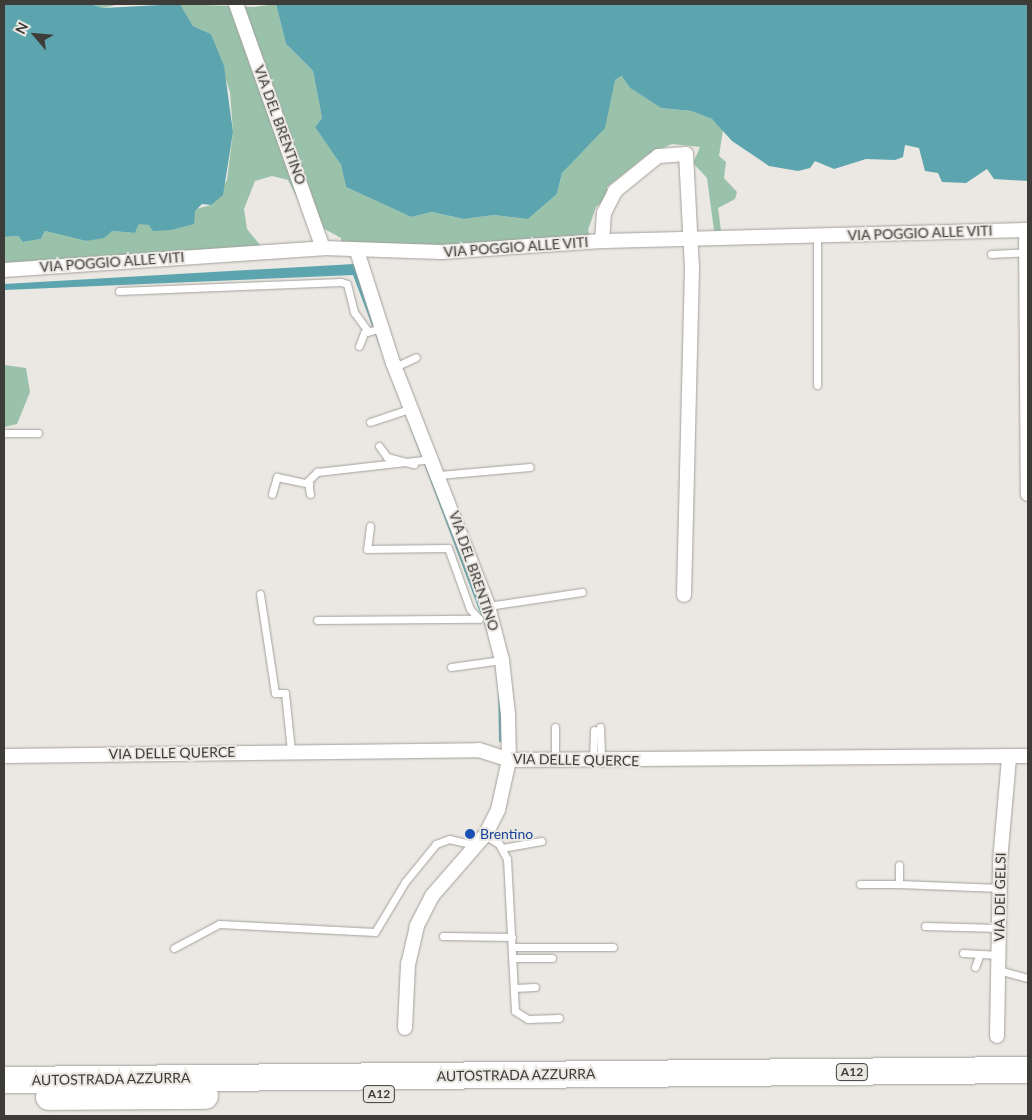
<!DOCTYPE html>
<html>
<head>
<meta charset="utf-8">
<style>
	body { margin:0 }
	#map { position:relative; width:1032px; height:1120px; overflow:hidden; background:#ebe7e2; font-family:Lato,sans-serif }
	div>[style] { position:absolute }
	.green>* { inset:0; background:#9ac2ab }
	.water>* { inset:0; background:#5ca5af }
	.roads { filter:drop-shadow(0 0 1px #a3a09b) drop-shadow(0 0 1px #a3a09b) }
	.service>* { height:7px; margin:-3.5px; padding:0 3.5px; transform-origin:3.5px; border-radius:3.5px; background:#fff }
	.minor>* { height:14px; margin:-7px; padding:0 7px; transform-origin:7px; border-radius:7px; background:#fff }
	.motorway>* { height:26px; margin:-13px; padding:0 13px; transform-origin:13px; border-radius:13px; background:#fff }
	.dots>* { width:14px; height:14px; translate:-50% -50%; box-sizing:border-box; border:2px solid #ebe7e2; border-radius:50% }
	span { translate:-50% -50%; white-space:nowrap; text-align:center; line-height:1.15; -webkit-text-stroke:4px #ebe7e2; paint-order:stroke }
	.shield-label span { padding:1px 4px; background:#ebe7e2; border:1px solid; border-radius:4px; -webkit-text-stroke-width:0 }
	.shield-label { font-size:12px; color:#3d3c39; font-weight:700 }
	.street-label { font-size:14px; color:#3d3c39 }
	.transit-label { font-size:14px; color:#164399 }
	.left { translate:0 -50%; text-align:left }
	.frame { position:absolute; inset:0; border:5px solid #3d3c39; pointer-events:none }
	.north { position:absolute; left:10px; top:10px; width:50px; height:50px; -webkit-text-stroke:4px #ebe7e2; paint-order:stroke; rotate:297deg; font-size:14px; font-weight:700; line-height:20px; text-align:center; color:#3d3c39 }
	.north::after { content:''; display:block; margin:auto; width:18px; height:22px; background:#3d3c39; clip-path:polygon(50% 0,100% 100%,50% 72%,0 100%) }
</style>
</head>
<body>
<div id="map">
	<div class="green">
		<i style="clip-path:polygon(90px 4px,120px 4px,103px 8px)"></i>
		<i style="clip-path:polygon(180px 4px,254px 7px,276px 4px,286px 44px,313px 71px,322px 118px,315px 127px,341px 165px,346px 187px,411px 217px,430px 212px,464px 219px,494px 215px,528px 219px,557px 194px,562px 173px,575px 158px,615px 80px,623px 76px,630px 88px,661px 108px,691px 111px,712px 119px,723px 130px,719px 156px,726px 162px,724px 178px,737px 192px,735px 199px,718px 208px,722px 238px,715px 238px,707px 178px,693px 163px,700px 147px,672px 144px,647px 155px,607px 187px,607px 198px,596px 207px,588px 230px,592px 242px,341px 250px,341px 238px,308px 220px,288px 180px,272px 176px,255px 181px,244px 209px,247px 229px,266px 252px,4px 270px,4px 237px,18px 236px,23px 242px,41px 239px,45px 231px,86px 241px,112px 231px,135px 233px,139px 224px,211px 205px,227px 180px,233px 132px,230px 92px,211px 34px,193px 26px)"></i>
		<i style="clip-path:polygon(4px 365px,26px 368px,30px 392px,17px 424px,4px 427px)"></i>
	</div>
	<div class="water">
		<i style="clip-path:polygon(4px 4px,90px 4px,103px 8px,180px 4px,193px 26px,211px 34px,224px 66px,233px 132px,223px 195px,211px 205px,202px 204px,195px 211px,194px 224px,171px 230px,153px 231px,149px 225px,139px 224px,135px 233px,112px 231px,104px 238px,86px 241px,45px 231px,41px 239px,23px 242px,18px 236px,4px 237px)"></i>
		<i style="clip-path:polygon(276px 4px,1028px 4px,1028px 181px,994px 179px,987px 169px,966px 183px,942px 182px,938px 173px,925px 171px,919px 148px,905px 145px,903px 157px,895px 160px,866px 159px,834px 169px,815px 161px,810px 168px,798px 171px,769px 166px,732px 141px,712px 119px,691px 111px,661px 108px,630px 88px,622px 76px,615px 80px,605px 128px,562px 173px,557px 194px,528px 219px,494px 215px,464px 219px,431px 212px,411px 217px,346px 187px,341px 165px,315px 127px,322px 118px,313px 71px,286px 44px)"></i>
		<i style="clip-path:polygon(354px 264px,494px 642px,501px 676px,503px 741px,499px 742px,498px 676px,490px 639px,353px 275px,4px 290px,4px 284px)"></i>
	</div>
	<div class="roads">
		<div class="service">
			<i style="left:991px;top:254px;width:35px;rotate:-3deg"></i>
			<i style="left:119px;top:291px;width:222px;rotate:-2.3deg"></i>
			<i style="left:341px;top:282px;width:6px;rotate:18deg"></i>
			<i style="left:347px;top:284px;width:29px;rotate:76deg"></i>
			<i style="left:354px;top:312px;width:24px;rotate:54deg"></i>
			<i style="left:359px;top:346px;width:14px;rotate:-69deg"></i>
			<i style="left:364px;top:333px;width:17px;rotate:-17deg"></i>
			<i style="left:395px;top:367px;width:23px;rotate:-25deg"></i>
			<i style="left:817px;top:385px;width:149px;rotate:-90deg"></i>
			<i style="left:370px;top:422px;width:44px;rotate:-18.4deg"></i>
			<i style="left:4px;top:433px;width:34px"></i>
			<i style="left:379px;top:446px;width:14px;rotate:54deg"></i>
			<i style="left:387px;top:457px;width:28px;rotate:15deg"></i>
			<i style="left:439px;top:475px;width:91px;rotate:-5deg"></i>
			<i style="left:272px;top:494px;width:18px;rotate:-74deg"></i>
			<i style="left:277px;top:477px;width:33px;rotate:12deg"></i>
			<i style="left:310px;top:494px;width:13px;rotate:-99deg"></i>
			<i style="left:308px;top:481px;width:13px;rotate:-45deg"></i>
			<i style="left:317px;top:472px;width:116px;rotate:-6.4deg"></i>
			<i style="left:370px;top:526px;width:23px;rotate:97deg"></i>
			<i style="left:367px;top:549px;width:81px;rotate:-0.7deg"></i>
			<i style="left:448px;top:548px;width:65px;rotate:70.2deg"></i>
			<i style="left:470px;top:609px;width:13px;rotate:48deg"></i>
			<i style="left:260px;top:594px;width:100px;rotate:81.4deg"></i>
			<i style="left:275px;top:693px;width:10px"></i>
			<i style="left:285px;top:693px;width:58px;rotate:84.1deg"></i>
			<i style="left:488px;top:606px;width:95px;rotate:-8.5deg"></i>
			<i style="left:317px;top:620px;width:162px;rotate:-0.4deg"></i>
			<i style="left:451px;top:667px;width:51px;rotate:-7.8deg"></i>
			<i style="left:555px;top:727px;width:33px;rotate:90deg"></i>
			<i style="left:600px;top:727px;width:33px;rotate:88deg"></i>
			<i style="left:593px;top:760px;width:30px;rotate:-88deg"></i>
			<i style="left:485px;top:835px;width:17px;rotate:33deg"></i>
			<i style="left:499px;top:844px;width:17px;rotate:62deg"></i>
			<i style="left:507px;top:859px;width:152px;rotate:87deg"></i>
			<i style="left:515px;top:1011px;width:15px;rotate:32deg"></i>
			<i style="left:528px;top:1019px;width:31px;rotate:-2deg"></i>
			<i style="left:502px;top:848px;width:40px;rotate:-10deg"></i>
			<i style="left:899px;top:865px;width:19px;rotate:90deg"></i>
			<i style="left:899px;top:884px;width:100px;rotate:2.3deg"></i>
			<i style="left:860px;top:884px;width:39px"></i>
			<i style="left:925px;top:926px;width:74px;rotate:1.5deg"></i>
			<i style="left:443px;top:936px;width:69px;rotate:0.8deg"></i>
			<i style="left:512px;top:947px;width:101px"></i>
			<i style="left:174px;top:948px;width:51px;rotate:-28.1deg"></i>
			<i style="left:219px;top:924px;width:156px;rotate:2.9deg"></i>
			<i style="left:375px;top:932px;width:58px;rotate:-59deg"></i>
			<i style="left:405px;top:882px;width:49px;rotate:-50.8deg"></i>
			<i style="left:436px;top:844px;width:14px;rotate:-21deg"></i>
			<i style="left:449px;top:839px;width:28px;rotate:13deg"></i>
			<i style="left:963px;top:953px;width:36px;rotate:3deg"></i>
			<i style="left:513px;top:958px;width:39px"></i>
			<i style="left:975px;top:967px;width:12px;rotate:-70deg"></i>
			<i style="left:998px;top:970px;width:31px;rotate:15deg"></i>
			<i style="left:514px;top:988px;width:21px;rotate:-3deg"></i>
		</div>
		<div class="minor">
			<i style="left:236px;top:4px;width:259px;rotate:70.4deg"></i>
			<i style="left:1026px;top:230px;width:264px;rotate:89.6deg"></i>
			<i style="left:602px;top:241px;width:28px;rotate:-86deg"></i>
			<i style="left:604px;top:213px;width:25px;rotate:-63deg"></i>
			<i style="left:615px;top:191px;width:55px;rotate:-39.1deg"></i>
			<i style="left:658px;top:156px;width:28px;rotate:-4deg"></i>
			<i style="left:686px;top:154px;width:114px;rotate:87deg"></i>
			<i style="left:692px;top:268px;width:327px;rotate:91.4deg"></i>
			<i style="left:357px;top:251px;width:118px;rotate:72.2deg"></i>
			<i style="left:393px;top:363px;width:261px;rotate:68.6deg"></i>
			<i style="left:488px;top:606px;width:56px;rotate:75.5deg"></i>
			<i style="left:502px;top:660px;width:54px;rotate:83.7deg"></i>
			<i style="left:508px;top:714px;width:46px;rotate:88.8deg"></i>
			<i style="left:509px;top:760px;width:51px;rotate:102.4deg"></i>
			<i style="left:498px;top:810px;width:28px;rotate:117deg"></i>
			<i style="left:485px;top:835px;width:81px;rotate:131deg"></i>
			<i style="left:432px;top:896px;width:34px;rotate:117deg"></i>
			<i style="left:417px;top:926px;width:39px;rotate:103deg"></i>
			<i style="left:408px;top:964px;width:64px;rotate:92.7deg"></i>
			<i style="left:4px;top:270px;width:320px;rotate:-3.9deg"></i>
			<i style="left:323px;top:248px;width:118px;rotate:1.9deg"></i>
			<i style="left:441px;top:252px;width:161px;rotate:-3.9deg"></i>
			<i style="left:602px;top:241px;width:426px;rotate:-1.5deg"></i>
			<i style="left:4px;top:756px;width:475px;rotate:-0.7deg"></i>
			<i style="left:479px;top:750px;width:32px;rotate:18deg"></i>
			<i style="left:509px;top:760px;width:519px;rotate:-0.44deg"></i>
			<i style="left:997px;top:1036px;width:175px;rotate:-89deg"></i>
			<i style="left:1000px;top:861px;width:102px;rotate:-85deg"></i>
		</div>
		<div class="motorway">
			<i style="left:4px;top:1080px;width:1024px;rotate:-0.56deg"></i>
			<i style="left:49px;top:1097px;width:156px;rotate:-0.4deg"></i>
		</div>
	</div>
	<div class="dots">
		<i style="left:470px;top:834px;background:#1a4fb4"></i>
	</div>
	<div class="shield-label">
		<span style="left:852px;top:1072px">A12</span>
		<span style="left:379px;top:1094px">A12</span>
	</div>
	<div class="street-label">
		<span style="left:280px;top:125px;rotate:70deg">VIA DEL BRENTINO</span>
		<span style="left:920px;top:233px;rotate:-2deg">VIA POGGIO ALLE VITI</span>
		<span style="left:516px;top:247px;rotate:-4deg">VIA POGGIO ALLE VITI</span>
		<span style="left:112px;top:262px;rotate:-4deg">VIA POGGIO ALLE VITI</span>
		<span style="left:474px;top:571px;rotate:71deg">VIA DEL BRENTINO</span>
		<span style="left:172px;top:753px;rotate:-1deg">VIA DELLE QUERCE</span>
		<span style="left:576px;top:760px;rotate:1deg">VIA DELLE QUERCE</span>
		<span style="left:1000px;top:897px;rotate:-89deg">VIA DEI GELSI</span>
		<span style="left:516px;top:1075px;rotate:-1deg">AUTOSTRADA AZZURRA</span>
		<span style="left:111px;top:1079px;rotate:-1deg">AUTOSTRADA AZZURRA</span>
	</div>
	<div class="transit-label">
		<span class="left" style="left:480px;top:834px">Brentino</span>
	</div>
	<div class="frame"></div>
	<div class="north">N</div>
</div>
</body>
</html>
